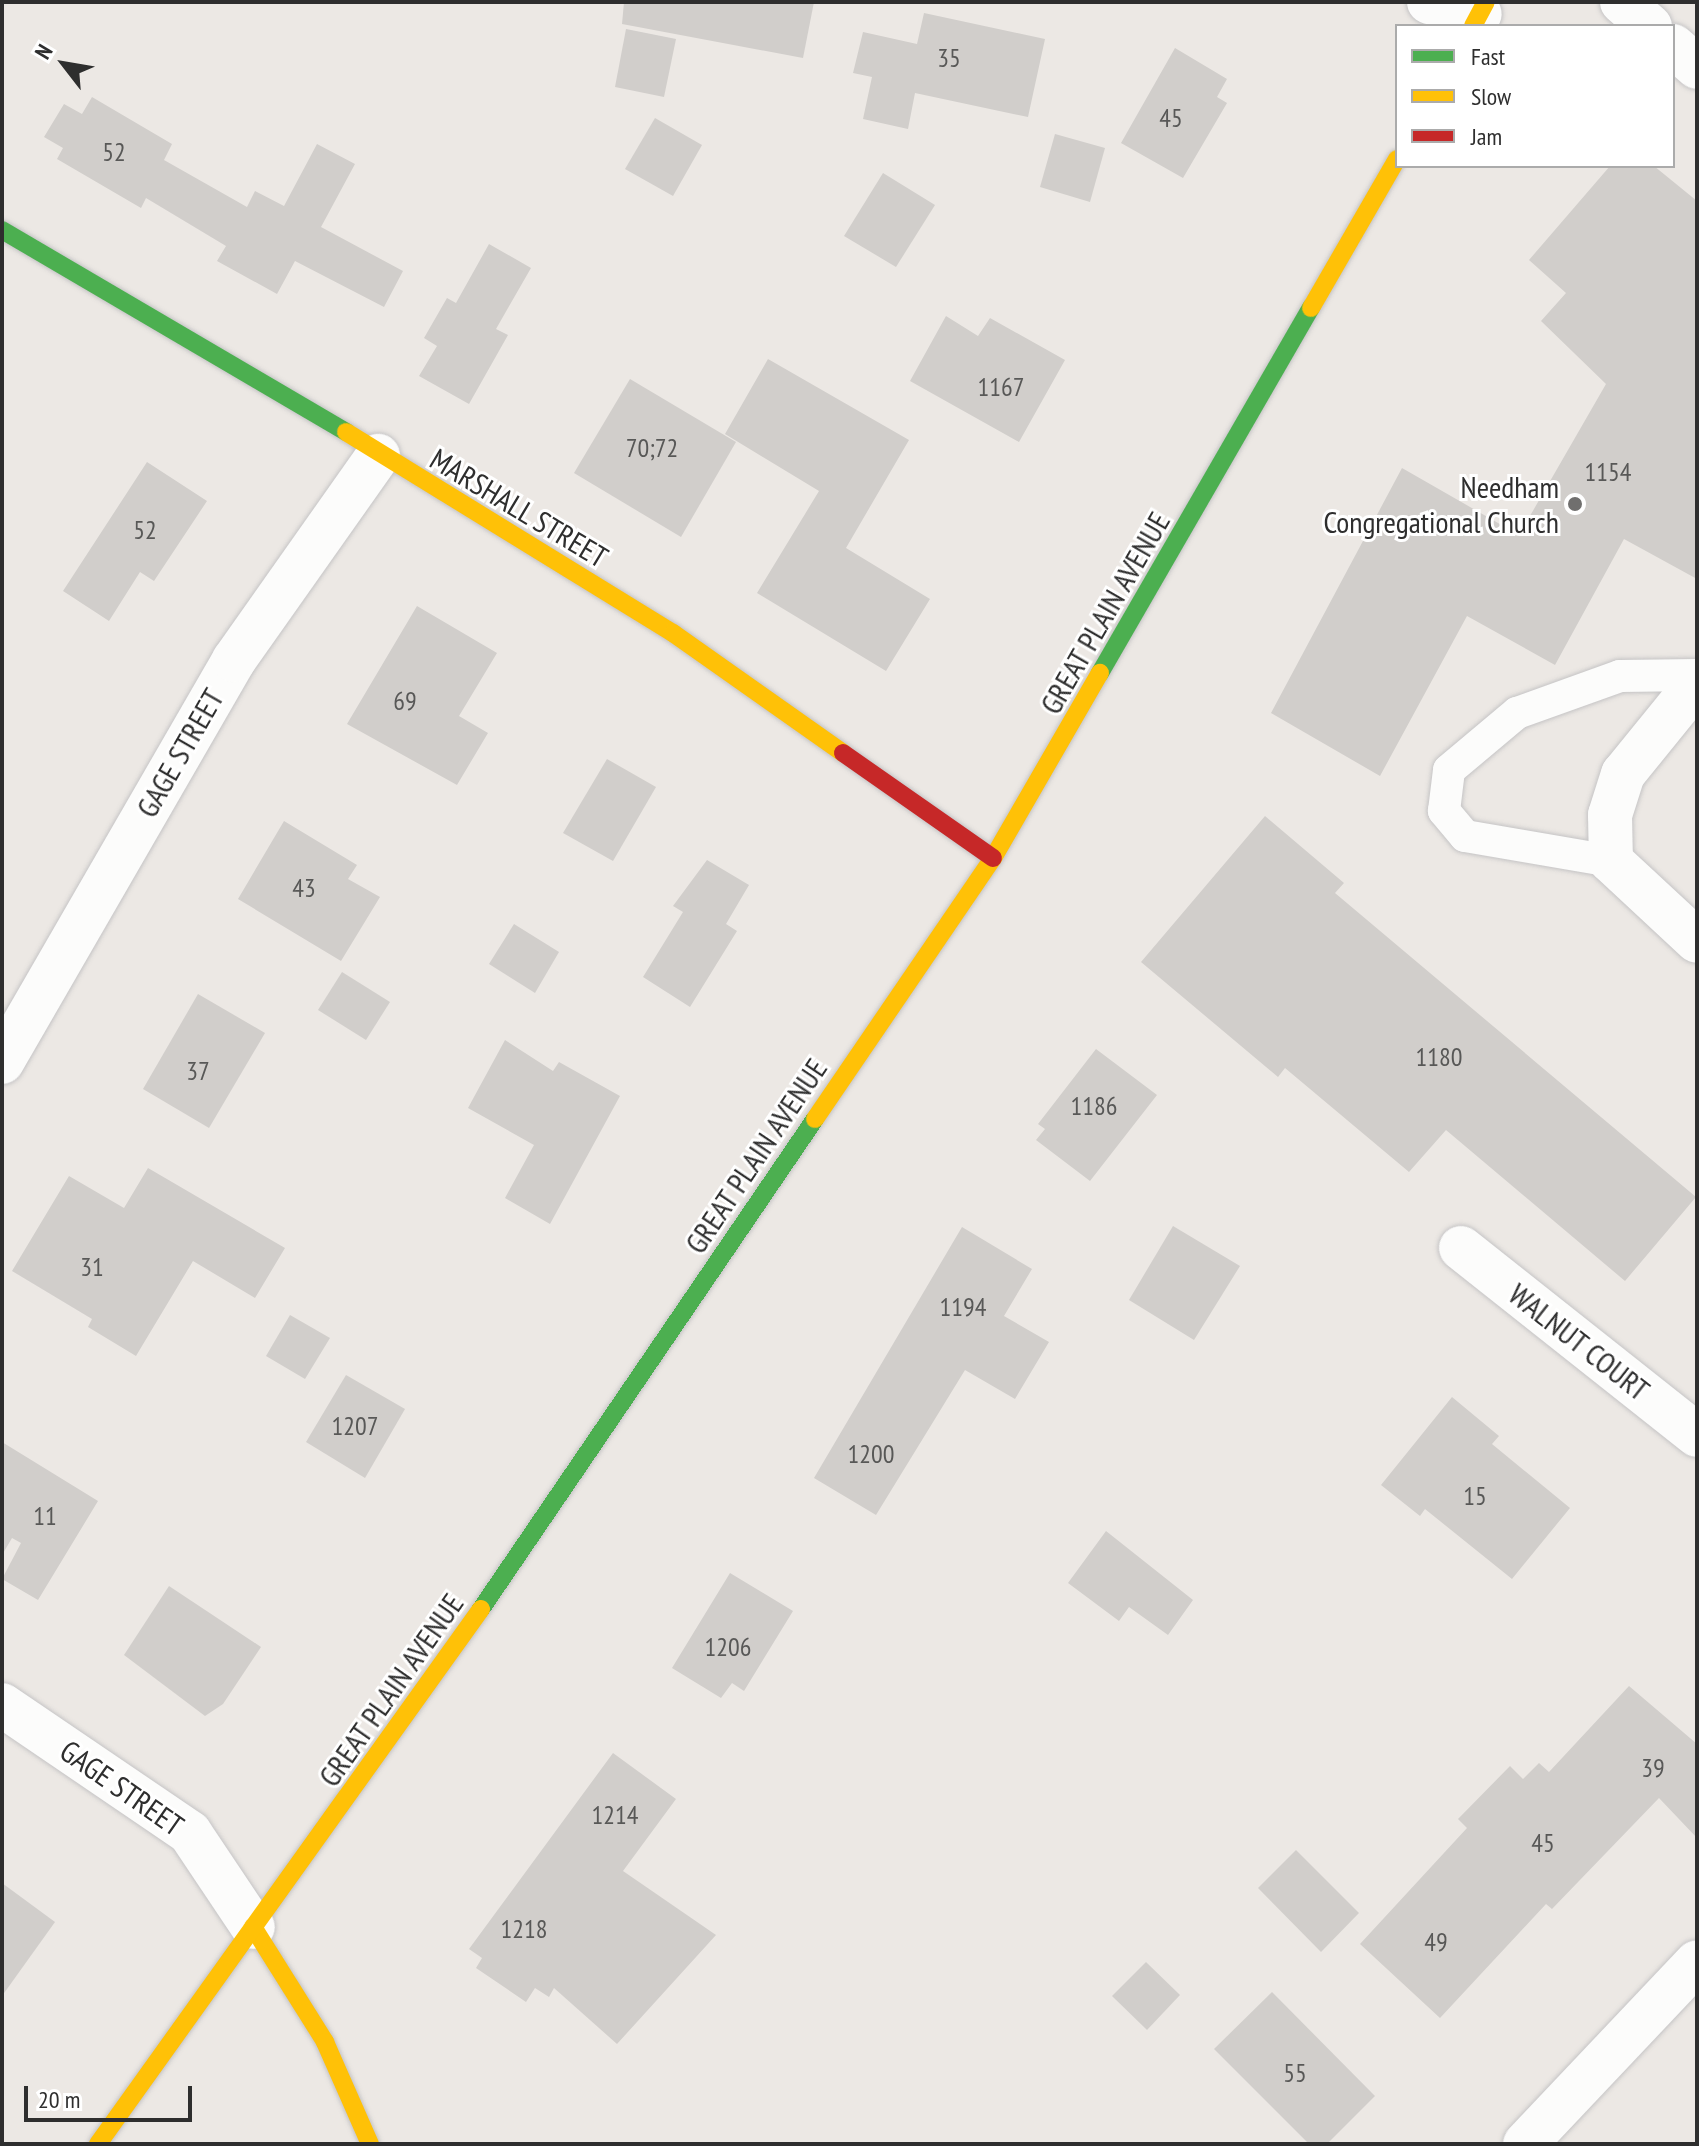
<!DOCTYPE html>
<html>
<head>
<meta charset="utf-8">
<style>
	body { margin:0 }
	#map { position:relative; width:1699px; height:2146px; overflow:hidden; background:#ece8e4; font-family:"PT Sans Narrow",sans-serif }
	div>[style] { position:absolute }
	.building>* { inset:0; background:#d1cecb }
	.roads { filter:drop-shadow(0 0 2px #c5c4c5) drop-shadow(0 0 2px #c5c4c5) }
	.lane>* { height:32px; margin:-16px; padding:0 16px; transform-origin:16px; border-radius:16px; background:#fcfcfb }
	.street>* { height:44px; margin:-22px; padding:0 22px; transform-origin:22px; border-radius:22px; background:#fcfcfb }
	.fast>* { height:18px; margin:-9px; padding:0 9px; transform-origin:9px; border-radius:9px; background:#4caf50 }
	.slow>* { height:18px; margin:-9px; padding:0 9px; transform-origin:9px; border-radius:9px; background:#ffc107 }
	.jam>* { height:18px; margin:-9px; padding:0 9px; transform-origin:9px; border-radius:9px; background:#c62828 }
	.dots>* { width:22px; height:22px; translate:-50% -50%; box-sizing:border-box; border:4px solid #fff; border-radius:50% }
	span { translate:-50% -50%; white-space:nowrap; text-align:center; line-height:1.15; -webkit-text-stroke:6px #fff; paint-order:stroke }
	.number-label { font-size:26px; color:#585857 }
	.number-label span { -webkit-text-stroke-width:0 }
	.poi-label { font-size:30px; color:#2e2e2e }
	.right { translate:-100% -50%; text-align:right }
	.street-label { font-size:30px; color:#2e2e2e }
	.frame { position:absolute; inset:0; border:4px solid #2e2e2e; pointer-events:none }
	.legend { position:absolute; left:1395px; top:24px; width:280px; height:144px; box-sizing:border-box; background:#fff; border:2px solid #ababab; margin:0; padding:10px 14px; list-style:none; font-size:24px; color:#2e2e2e }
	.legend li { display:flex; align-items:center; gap:16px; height:40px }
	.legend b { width:40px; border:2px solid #ababab }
	.north { position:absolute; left:24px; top:24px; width:80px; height:80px; -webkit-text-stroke:6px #fff; paint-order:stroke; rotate:301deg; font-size:22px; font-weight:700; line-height:32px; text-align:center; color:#2e2e2e }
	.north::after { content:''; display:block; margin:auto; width:28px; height:36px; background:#2e2e2e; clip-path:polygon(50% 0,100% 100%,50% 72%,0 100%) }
	.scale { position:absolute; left:24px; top:2086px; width:168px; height:36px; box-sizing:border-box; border:4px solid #2e2e2e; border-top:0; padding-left:10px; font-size:24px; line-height:28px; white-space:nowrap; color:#2e2e2e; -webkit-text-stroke:6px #fff; paint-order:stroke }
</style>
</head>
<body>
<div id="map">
	<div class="building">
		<i style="clip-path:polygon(624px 2px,814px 2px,803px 58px,622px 24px)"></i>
		<i style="clip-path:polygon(924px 13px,1045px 39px,1028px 117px,915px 93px,908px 129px,863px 119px,872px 77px,853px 73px,863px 32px,917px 44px)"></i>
		<i style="clip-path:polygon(626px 29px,676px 39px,664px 97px,615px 87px)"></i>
		<i style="clip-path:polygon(1175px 48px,1227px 79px,1217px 97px,1227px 103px,1183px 178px,1121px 143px)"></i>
		<i style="clip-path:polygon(92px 97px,172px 144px,164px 160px,247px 207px,255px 191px,284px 206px,317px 144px,355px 164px,321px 227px,403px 271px,384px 307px,295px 261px,277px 294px,217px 261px,226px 246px,146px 198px,141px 208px,57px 159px,63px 148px,44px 137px,64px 104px,82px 114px)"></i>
		<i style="clip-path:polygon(655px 118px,702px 145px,673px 196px,625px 169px)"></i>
		<i style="clip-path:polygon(1055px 134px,1105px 148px,1090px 202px,1040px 187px)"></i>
		<i style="clip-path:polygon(1610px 166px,1654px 166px,1697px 201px,1697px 579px,1624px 539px,1555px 665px,1467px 616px,1380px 776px,1271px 713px,1402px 468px,1519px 535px,1606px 384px,1541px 321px,1566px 293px,1529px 260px)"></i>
		<i style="clip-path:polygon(883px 173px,935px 205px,896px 267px,844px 236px)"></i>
		<i style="clip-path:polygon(489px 244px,531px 268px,496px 329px,508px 335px,469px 404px,419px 376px,437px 346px,424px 338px,447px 298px,456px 303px)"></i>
		<i style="clip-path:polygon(946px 316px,978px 336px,990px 318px,1065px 360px,1019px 442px,910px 381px)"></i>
		<i style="clip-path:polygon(768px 359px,909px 440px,846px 548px,930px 599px,886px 671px,757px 593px,819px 491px,725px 434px)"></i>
		<i style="clip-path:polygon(630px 379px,736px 442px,681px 537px,574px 473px)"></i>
		<i style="clip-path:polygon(147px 462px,207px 501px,154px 581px,140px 572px,109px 621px,63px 591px)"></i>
		<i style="clip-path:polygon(417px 606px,497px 653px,459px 716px,488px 733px,457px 785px,347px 724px)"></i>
		<i style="clip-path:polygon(607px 759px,656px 787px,613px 861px,563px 833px)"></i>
		<i style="clip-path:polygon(1265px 816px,1344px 883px,1335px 893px,1696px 1197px,1625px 1281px,1446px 1130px,1409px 1172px,1285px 1068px,1278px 1077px,1141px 962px)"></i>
		<i style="clip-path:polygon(284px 821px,357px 865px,348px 879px,380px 897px,341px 961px,238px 899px)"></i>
		<i style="clip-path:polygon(707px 860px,749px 885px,726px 924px,737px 931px,690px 1007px,643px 977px,683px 912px,673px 906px)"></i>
		<i style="clip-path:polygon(514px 924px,559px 952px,535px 993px,489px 964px)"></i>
		<i style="clip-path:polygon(342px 972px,390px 1002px,366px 1040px,318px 1010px)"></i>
		<i style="clip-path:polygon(198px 994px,265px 1033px,209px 1128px,143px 1089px)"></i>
		<i style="clip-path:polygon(505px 1040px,553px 1071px,559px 1062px,620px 1096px,550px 1224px,505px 1198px,534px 1145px,468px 1108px)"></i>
		<i style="clip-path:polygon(1096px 1049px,1157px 1095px,1090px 1181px,1036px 1140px,1045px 1129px,1038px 1124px)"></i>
		<i style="clip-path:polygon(148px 1168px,285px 1248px,255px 1298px,193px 1261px,136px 1356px,88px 1327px,92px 1319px,12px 1271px,69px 1176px,124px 1208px)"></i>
		<i style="clip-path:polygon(1173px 1226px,1240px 1266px,1194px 1340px,1129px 1300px)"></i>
		<i style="clip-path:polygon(962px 1227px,1032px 1269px,1004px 1316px,1049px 1342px,1015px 1399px,965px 1370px,876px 1515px,814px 1478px)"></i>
		<i style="clip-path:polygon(290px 1315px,330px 1338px,305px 1379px,266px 1356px)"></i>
		<i style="clip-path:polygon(346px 1375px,405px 1409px,365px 1478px,306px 1442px)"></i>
		<i style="clip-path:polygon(1452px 1397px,1499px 1436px,1492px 1444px,1570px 1508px,1512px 1579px,1425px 1509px,1420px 1516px,1381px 1485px)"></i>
		<i style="clip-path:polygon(2px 1442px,98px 1501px,38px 1600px,2px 1579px,21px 1543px,12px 1538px,2px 1555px)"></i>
		<i style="clip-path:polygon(1106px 1531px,1193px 1600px,1168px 1635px,1129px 1607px,1119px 1621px,1068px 1583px)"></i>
		<i style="clip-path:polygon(730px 1573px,793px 1611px,744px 1691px,732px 1683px,721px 1698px,672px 1668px)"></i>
		<i style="clip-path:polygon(169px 1586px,261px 1647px,223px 1704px,205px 1716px,124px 1655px)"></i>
		<i style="clip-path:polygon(1629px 1686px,1697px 1744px,1697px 1838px,1659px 1798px,1552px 1909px,1546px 1904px,1440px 2018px,1360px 1944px,1467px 1828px,1458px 1819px,1510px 1766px,1523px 1779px,1539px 1763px,1549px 1772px)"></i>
		<i style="clip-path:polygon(613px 1753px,676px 1799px,623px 1871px,716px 1935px,617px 2044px,554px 1988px,549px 1997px,535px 1988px,526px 2002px,476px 1968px,482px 1958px,469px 1949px)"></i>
		<i style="clip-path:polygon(1296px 1850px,1359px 1913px,1321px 1952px,1258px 1888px)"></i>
		<i style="clip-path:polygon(2px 1883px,55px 1922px,2px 1996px)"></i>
		<i style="clip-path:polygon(1146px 1962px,1180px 1995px,1147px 2030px,1112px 1996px)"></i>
		<i style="clip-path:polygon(1272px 1992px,1375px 2096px,1327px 2144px,1309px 2144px,1214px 2049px)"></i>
	</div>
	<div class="roads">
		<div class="lane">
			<i style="left:1611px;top:861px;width:148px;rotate:-170.3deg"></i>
			<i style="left:1465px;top:836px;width:33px;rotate:-130deg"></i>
			<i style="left:1444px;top:811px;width:41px;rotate:-83deg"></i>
			<i style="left:1449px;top:770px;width:89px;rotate:-40deg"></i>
			<i style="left:1517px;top:713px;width:109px;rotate:-19.8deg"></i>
			<i style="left:1620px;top:676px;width:77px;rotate:-0.7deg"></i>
		</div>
		<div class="street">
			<i style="left:1429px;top:2px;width:52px;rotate:13.2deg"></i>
			<i style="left:1622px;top:2px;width:37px;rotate:41deg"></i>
			<i style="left:1673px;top:46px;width:32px;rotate:41deg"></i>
			<i style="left:1697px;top:683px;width:117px;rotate:129.1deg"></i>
			<i style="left:1623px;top:774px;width:43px;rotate:107.6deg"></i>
			<i style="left:1610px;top:815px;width:46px;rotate:88.8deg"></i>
			<i style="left:1611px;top:861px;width:117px;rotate:42.9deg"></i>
			<i style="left:2px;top:1062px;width:464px;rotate:-60deg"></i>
			<i style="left:234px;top:660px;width:250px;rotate:-54.8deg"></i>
			<i style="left:1461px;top:1248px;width:301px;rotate:38.4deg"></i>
			<i style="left:2px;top:1705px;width:227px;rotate:34.2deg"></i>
			<i style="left:190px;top:1833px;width:113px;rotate:56.2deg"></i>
			<i style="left:1525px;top:2144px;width:250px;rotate:-46.6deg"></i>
		</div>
		<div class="fast">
			<i style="left:2px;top:230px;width:399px;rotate:30.4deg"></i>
			<i style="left:1100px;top:673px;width:422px;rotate:-60deg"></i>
			<i style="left:481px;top:1609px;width:593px;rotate:-55.72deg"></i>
		</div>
		<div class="slow">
			<i style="left:1473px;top:26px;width:27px;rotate:-62deg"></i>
			<i style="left:1311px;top:308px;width:172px;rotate:-60deg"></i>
			<i style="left:346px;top:432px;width:384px;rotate:31.6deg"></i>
			<i style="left:673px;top:633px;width:208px;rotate:35.2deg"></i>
			<i style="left:815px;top:1119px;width:316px;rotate:-55.7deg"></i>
			<i style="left:993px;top:858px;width:214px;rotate:-60deg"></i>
			<i style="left:253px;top:1927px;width:136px;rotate:57.9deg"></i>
			<i style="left:325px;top:2042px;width:111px;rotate:66.2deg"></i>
			<i style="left:98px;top:2144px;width:658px;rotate:-54.4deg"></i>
		</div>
		<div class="jam">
			<i style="left:843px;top:753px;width:183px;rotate:35deg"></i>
		</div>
	</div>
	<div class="dots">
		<i style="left:1575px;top:504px;background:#706f6e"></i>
	</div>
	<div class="number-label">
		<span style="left:949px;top:58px">35</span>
		<span style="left:1171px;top:118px">45</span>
		<span style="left:114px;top:152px">52</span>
		<span style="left:1001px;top:387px">1167</span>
		<span style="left:652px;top:448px">70;72</span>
		<span style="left:1608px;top:472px">1154</span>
		<span style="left:145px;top:530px">52</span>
		<span style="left:405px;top:701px">69</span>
		<span style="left:304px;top:888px">43</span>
		<span style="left:1439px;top:1057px">1180</span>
		<span style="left:198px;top:1071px">37</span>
		<span style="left:1094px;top:1106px">1186</span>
		<span style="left:92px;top:1267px">31</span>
		<span style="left:963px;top:1307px">1194</span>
		<span style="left:355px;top:1426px">1207</span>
		<span style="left:871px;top:1454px">1200</span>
		<span style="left:1475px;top:1496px">15</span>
		<span style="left:45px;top:1516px">11</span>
		<span style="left:728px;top:1647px">1206</span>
		<span style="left:1653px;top:1768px">39</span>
		<span style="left:615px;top:1815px">1214</span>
		<span style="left:1543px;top:1843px">45</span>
		<span style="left:524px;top:1929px">1218</span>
		<span style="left:1436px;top:1942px">49</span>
		<span style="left:1295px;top:2073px">55</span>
	</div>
	<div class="poi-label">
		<span class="right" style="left:1559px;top:504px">Needham<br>Congregational Church</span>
	</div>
	<div class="street-label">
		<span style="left:519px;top:508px;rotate:31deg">MARSHALL STREET</span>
		<span style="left:1105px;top:613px;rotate:-60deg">GREAT PLAIN AVENUE</span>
		<span style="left:180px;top:753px;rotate:-60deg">GAGE STREET</span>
		<span style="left:756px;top:1156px;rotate:-56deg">GREAT PLAIN AVENUE</span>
		<span style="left:1579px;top:1342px;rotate:38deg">WALNUT COURT</span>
		<span style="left:391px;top:1690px;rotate:-55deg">GREAT PLAIN AVENUE</span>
		<span style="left:122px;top:1788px;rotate:35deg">GAGE STREET</span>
	</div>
	<div class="frame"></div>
	<ul class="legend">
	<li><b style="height:10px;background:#4caf50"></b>Fast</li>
	<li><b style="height:10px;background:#ffc107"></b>Slow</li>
	<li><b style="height:10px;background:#c62828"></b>Jam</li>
	</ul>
	<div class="north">N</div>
	<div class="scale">20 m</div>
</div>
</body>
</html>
